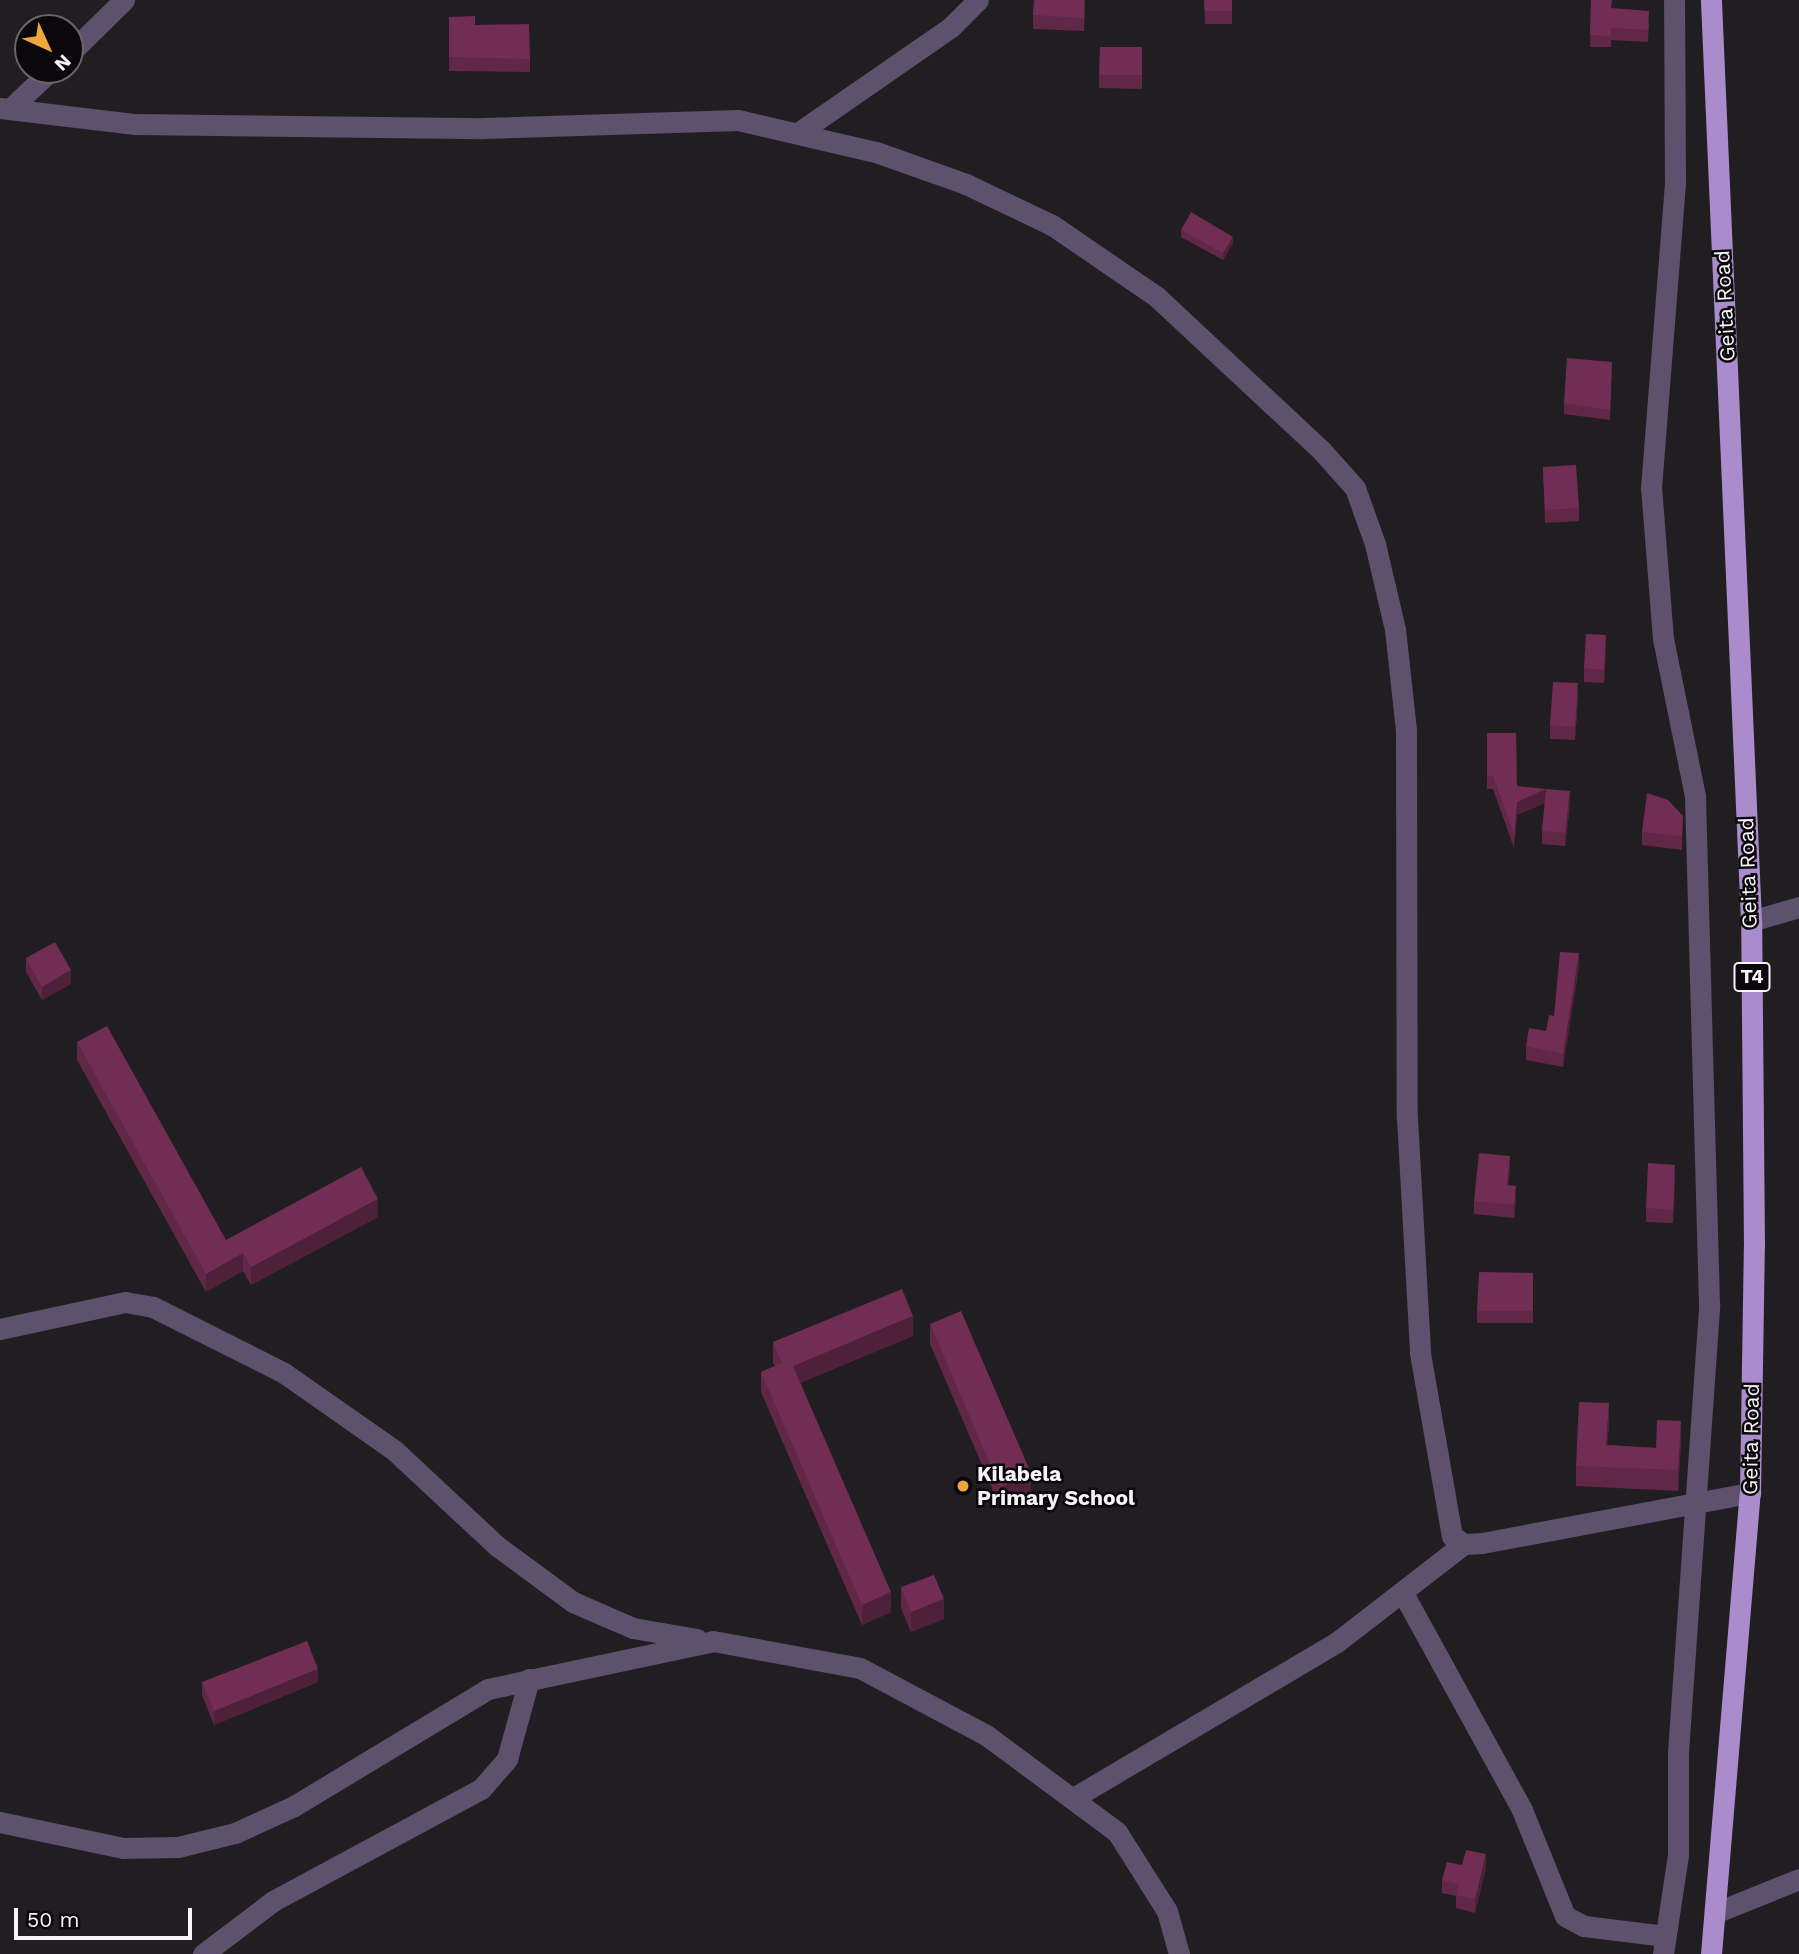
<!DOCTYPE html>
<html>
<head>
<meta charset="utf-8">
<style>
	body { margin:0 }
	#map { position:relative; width:1799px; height:1954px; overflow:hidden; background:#211e21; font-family:"Work Sans",sans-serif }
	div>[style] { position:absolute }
	.minor>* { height:21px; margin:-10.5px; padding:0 10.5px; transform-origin:10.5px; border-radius:10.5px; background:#5e516d }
	.trunk>* { height:21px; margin:-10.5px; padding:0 10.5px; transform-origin:10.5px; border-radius:10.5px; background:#aa8ccc }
	.wall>* { inset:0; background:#612747 }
	.shaded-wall>* { inset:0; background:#4f203a }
	.building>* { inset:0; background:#712d53 }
	.dots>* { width:19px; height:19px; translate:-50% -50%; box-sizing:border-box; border:4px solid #0a080a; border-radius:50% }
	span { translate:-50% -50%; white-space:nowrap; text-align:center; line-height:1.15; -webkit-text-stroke:5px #0a080a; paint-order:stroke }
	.shield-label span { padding:2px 5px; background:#0a080a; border:2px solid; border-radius:5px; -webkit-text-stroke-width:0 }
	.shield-label { font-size:19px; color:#f6f4f6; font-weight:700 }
	.street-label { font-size:21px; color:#f6f4f6 }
	.poi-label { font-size:21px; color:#f6f4f6; font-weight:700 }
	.left { translate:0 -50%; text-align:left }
	.north { position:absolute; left:14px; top:14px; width:70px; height:70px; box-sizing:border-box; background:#0a080a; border:2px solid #686668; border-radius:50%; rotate:135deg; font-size:19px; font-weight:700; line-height:28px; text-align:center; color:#f6f4f6 }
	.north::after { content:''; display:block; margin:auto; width:24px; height:32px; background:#efa73d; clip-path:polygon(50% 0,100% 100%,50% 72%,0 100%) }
	.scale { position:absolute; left:14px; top:1908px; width:178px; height:32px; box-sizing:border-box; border:4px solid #f6f4f6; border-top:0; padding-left:9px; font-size:21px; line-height:24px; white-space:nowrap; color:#f6f4f6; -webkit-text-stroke:5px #0a080a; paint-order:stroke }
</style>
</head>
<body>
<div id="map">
	<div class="minor">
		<i style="left:70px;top:53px;width:76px;rotate:-44.5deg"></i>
		<i style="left:12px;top:107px;width:54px;rotate:-43.5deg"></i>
		<i style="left:0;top:108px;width:136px;rotate:6.8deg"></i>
		<i style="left:135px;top:124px;width:349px;rotate:0.7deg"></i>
		<i style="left:484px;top:128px;width:254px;rotate:-1.8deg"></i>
		<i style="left:738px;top:120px;width:142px;rotate:13.1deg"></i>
		<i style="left:876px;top:152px;width:96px;rotate:19.6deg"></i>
		<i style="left:966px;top:184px;width:95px;rotate:25.5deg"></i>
		<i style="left:1052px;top:225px;width:127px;rotate:34.4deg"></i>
		<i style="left:1157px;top:297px;width:226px;rotate:43deg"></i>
		<i style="left:1322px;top:451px;width:50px;rotate:48.3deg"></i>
		<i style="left:1355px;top:488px;width:59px;rotate:70.3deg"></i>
		<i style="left:1375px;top:544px;width:87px;rotate:76.8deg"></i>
		<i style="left:1395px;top:629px;width:102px;rotate:83.8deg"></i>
		<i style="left:1406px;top:730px;width:388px;rotate:89.9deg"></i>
		<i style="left:1407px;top:1118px;width:235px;rotate:86.8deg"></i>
		<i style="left:1420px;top:1353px;width:186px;rotate:80.1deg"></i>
		<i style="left:1452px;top:1536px;width:14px;rotate:34deg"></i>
		<i style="left:1464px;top:1544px;width:18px;rotate:-3deg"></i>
		<i style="left:1482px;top:1543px;width:273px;rotate:-10.6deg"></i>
		<i style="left:798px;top:133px;width:186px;rotate:-34.7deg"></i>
		<i style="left:951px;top:27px;width:38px;rotate:-45deg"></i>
		<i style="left:1751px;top:921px;width:50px;rotate:-16.3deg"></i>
		<i style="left:0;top:1329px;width:128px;rotate:-12.2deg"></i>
		<i style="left:125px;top:1302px;width:28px;rotate:10deg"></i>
		<i style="left:153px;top:1307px;width:147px;rotate:26.7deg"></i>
		<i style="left:284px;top:1373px;width:134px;rotate:35deg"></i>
		<i style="left:394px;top:1450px;width:141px;rotate:43deg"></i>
		<i style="left:497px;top:1546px;width:94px;rotate:36.4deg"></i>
		<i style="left:573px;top:1602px;width:65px;rotate:23.4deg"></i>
		<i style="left:633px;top:1628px;width:65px;rotate:9.8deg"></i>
		<i style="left:1404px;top:1595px;width:245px;rotate:61.2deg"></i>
		<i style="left:1522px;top:1810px;width:114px;rotate:67.9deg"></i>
		<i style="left:1565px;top:1916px;width:21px;rotate:28deg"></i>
		<i style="left:1584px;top:1926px;width:82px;rotate:7deg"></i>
		<i style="left:1075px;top:1797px;width:304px;rotate:-30.6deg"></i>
		<i style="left:1337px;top:1642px;width:160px;rotate:-37.7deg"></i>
		<i style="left:0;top:1822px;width:126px;rotate:11.9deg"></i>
		<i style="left:123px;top:1848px;width:55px;rotate:-1deg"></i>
		<i style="left:178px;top:1847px;width:59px;rotate:-13.8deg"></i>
		<i style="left:235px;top:1833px;width:65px;rotate:-24.6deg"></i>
		<i style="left:294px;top:1806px;width:227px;rotate:-31.1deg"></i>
		<i style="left:488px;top:1689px;width:230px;rotate:-12deg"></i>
		<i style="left:713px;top:1641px;width:149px;rotate:10.4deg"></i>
		<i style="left:860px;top:1668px;width:143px;rotate:28deg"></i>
		<i style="left:986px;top:1735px;width:163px;rotate:36.5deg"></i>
		<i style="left:1117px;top:1832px;width:93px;rotate:57.7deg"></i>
		<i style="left:1167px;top:1911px;width:45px;rotate:74.4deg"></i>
		<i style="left:1717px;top:1912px;width:88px;rotate:-21.9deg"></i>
		<i style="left:203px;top:1954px;width:88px;rotate:-37.1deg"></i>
		<i style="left:273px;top:1901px;width:236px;rotate:-28.3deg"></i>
		<i style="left:481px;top:1789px;width:40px;rotate:-49deg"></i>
		<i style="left:507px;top:1759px;width:83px;rotate:-74.6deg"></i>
		<i style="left:1663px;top:1954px;width:100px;rotate:-81.4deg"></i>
		<i style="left:1678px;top:1855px;width:103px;rotate:-90deg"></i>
		<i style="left:1678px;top:1752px;width:449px;rotate:-86deg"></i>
		<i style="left:1709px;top:1304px;width:508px;rotate:-91.58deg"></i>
		<i style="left:1695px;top:796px;width:160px;rotate:-101.5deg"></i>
		<i style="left:1663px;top:639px;width:151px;rotate:-94.5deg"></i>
		<i style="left:1651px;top:488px;width:308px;rotate:-85.5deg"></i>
		<i style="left:1675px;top:181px;width:181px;rotate:-90.3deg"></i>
	</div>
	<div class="trunk">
		<i style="left:1711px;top:1954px;width:463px;rotate:-85.2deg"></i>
		<i style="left:1750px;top:1493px;width:247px;rotate:-89.1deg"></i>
		<i style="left:1754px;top:1246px;width:325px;rotate:-90.5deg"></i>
		<i style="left:1751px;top:921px;width:922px;rotate:-92.49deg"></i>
	</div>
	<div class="wall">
		<i style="clip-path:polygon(1085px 0,1084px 31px,1033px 29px,1033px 15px)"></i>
		<i style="clip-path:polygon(1204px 0,1232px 0,1232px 24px,1205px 24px)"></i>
		<i style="clip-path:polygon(1591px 0,1649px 23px,1648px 42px,1611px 40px,1611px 47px,1590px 47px)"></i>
		<i style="clip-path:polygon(449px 17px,475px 25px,530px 59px,530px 72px,449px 71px)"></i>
		<i style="clip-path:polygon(1142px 47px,1142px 89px,1099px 88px,1099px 75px)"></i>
		<i style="clip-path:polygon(1181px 230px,1233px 243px,1223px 260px,1181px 237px)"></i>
		<i style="clip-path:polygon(1612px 362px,1610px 420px,1564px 414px,1564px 403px)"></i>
		<i style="clip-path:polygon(1543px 467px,1579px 508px,1579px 521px,1545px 523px)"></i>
		<i style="clip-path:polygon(1606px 649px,1604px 683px,1584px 682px,1584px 668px)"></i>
		<i style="clip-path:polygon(1578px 696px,1575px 740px,1550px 739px,1550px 725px)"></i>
		<i style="clip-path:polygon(1487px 733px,1517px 786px,1570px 805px,1565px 846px,1542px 844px,1542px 831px,1545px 803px,1517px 815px,1514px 848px,1493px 789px,1487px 789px)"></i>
		<i style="clip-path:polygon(1683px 816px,1682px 850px,1642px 845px,1642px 832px)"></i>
		<i style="clip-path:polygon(26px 958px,71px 984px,42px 1000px,26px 972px)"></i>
		<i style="clip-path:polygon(1579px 967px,1563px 1067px,1526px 1060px,1526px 1046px,1546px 1031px)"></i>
		<i style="clip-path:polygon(77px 1042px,226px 1240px,378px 1217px,251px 1285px,243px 1271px,206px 1292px,77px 1060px)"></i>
		<i style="clip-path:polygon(1510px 1169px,1508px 1185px,1516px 1199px,1514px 1218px,1474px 1214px,1474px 1201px)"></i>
		<i style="clip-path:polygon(1675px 1178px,1673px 1223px,1646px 1222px,1646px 1208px)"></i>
		<i style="clip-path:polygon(1533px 1273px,1533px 1323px,1477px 1323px,1477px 1311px)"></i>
		<i style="clip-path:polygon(930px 1324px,1031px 1493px,1000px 1507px,930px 1344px)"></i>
		<i style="clip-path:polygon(913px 1336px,800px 1383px,891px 1612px,862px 1625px,761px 1392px,761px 1372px,775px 1366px,773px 1363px,773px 1342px)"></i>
		<i style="clip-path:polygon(1609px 1423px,1607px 1445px,1656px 1448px,1681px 1441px,1678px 1491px,1576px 1486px,1576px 1466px)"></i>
		<i style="clip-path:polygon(901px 1587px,944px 1619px,911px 1632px,901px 1608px)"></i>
		<i style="clip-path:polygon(202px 1682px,318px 1682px,214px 1725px,202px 1695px)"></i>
		<i style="clip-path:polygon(1462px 1865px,1486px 1868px,1475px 1913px,1456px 1908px,1456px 1896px,1442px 1893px,1442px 1880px)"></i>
	</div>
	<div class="shaded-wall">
		<i style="clip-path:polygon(1233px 237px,1233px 243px,1223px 260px,1223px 253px)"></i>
		<i style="clip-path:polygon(1606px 635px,1606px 649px,1604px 683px,1604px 670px)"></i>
		<i style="clip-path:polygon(1578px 683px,1578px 696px,1575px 740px,1575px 727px)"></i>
		<i style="clip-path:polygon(1546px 789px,1546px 802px,1517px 815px,1514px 848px,1517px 802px)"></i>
		<i style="clip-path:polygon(1570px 791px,1570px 805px,1565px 846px,1565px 833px)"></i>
		<i style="clip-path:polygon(1579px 953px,1579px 967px,1563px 1067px,1563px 1054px)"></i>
		<i style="clip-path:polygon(71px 970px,71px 984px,42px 1000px,42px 987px)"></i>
		<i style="clip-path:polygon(1510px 1156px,1510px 1169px,1507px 1198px,1507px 1185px)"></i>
		<i style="clip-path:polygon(1516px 1186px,1516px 1199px,1514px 1218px,1514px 1205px)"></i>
		<i style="clip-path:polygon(378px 1199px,378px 1217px,251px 1285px,251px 1267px)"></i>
		<i style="clip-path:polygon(243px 1253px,243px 1271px,206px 1292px,206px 1274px)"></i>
		<i style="clip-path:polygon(913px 1316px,913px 1336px,793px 1386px,793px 1366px)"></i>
		<i style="clip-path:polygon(1609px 1403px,1609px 1423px,1606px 1465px,1606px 1445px)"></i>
		<i style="clip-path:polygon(1681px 1421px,1681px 1441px,1678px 1491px,1678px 1470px)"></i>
		<i style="clip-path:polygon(1031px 1473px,1031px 1493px,1000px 1507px,1000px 1487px)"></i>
		<i style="clip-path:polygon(891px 1592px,891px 1612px,862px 1625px,862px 1605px)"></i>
		<i style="clip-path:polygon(944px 1599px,944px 1619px,911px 1632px,911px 1612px)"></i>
		<i style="clip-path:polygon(318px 1669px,318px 1682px,214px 1725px,214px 1711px)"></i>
		<i style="clip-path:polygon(1486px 1854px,1486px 1868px,1475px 1913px,1475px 1899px)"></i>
	</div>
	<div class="building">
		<i style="clip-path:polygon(1034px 0,1084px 0,1084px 18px,1033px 15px)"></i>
		<i style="clip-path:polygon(1204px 0,1232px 0,1232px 11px,1205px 11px)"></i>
		<i style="clip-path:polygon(1591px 0,1612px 0,1611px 8px,1649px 11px,1648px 30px,1611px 28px,1611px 36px,1590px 35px)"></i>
		<i style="clip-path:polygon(475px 16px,475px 25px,529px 24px,530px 59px,449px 57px,449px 17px)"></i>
		<i style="clip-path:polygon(1100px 47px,1142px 47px,1142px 75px,1099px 75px)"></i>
		<i style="clip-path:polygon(1191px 212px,1233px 237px,1223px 253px,1181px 230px)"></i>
		<i style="clip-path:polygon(1567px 358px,1612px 362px,1610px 410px,1564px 403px)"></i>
		<i style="clip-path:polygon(1576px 465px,1579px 508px,1545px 510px,1543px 467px)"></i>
		<i style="clip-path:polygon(1586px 634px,1606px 635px,1604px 670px,1584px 668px)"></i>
		<i style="clip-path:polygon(1553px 682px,1578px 683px,1575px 727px,1550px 725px)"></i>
		<i style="clip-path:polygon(1487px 733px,1516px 733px,1517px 786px,1546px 789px,1517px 802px,1514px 835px,1493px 776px,1487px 776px)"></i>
		<i style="clip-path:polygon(1546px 789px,1570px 791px,1565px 833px,1542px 831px)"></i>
		<i style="clip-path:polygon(1647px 793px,1668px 800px,1683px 816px,1682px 836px,1642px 832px)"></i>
		<i style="clip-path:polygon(55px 942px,71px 970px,42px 987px,26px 958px)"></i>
		<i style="clip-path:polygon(1560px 952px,1579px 953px,1563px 1054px,1526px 1046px,1529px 1028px,1546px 1031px,1549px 1015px,1554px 1016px)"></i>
		<i style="clip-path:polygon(107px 1026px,226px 1240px,361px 1167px,378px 1199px,251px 1267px,243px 1253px,206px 1274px,77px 1042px)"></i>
		<i style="clip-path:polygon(1479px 1153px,1510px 1156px,1507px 1185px,1516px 1186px,1514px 1205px,1474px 1201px)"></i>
		<i style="clip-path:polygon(1648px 1163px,1675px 1165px,1673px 1210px,1646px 1208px)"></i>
		<i style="clip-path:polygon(1479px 1272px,1533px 1273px,1533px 1311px,1477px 1311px)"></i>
		<i style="clip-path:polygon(902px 1289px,913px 1316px,793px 1366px,891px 1592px,862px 1605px,761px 1372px,782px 1363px,773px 1342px)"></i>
		<i style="clip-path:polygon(961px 1311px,1031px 1473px,1000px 1487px,930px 1324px)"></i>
		<i style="clip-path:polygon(1579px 1402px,1609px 1403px,1606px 1445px,1656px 1448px,1657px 1420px,1681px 1421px,1678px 1470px,1576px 1466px)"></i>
		<i style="clip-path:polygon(934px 1575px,944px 1599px,911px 1612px,901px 1587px)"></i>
		<i style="clip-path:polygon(307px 1641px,318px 1669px,214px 1711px,202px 1682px)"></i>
		<i style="clip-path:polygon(1466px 1850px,1486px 1854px,1475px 1899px,1456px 1895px,1459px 1884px,1442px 1880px,1447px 1862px,1462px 1865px)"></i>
	</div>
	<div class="dots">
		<i style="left:963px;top:1486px;background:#efa73d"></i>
	</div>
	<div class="shield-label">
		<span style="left:1752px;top:977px">T4</span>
	</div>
	<div class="street-label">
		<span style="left:1725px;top:306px;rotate:-93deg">Geita Road</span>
		<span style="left:1748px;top:873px;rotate:-92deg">Geita Road</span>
		<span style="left:1751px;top:1439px;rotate:-89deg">Geita Road</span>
	</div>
	<div class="poi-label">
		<span class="left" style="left:977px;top:1486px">Kilabela<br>Primary School</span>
	</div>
	<div class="north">N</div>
	<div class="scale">50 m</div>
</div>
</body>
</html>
